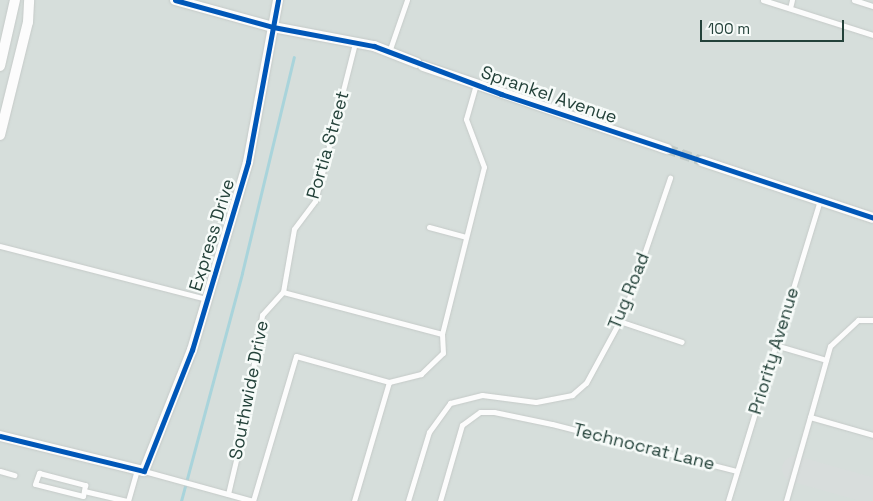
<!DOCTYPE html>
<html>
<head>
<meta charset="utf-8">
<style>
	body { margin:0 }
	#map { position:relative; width:873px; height:501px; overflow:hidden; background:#e8edeb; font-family:"Space Grotesk",sans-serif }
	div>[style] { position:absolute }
	.built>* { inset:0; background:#d6dedb }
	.stream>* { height:3px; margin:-1.5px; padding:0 1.5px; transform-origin:1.5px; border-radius:1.5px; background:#a9d4db }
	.taxiway>* { height:26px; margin:-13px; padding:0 13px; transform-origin:13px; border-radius:13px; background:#d8dddc }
	.minor-tunnel>* { height:10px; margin-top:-5px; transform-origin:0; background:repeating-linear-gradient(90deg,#c1cbc8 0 10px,transparent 0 15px) }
	.roads { filter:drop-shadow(0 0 1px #c5cac8) drop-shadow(0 0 1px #c5cac8) }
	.service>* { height:5px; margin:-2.5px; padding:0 2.5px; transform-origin:2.5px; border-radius:2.5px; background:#fcfcfc }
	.minor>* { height:10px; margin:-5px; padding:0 5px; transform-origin:5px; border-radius:5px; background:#fcfcfc }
	.cycleway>* { height:5px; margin:-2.5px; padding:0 2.5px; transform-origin:2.5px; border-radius:2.5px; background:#0057b8 }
	span { translate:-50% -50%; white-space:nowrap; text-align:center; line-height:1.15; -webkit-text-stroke:5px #f7fbf9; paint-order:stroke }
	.street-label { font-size:18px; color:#24423a }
	.scale { position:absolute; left:700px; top:20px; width:144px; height:22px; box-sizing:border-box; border:2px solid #24423a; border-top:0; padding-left:6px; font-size:15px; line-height:18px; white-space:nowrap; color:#24423a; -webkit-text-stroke:4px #f7fbf9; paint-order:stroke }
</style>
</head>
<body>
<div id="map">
	<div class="built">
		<i style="clip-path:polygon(0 0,873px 0,873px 501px,0 501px)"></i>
	</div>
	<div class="stream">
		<i style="left:181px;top:501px;width:236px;rotate:-75deg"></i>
		<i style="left:242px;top:273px;width:222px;rotate:-76.5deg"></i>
	</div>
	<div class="taxiway">
		<i style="left:795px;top:469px;width:81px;rotate:15.8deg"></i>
	</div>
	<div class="minor-tunnel">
		<i style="left:667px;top:149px;width:37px;rotate:19deg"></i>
	</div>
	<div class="roads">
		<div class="service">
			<i style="left:763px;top:0;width:115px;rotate:17.7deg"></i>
			<i style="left:854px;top:0;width:20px;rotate:18deg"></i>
			<i style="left:790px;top:8px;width:8px;rotate:-76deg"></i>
			<i style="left:355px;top:43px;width:163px;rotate:104.2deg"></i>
			<i style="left:315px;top:201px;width:35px;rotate:127deg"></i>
			<i style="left:294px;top:229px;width:64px;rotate:99.9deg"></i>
			<i style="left:283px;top:292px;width:164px;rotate:14.8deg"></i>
			<i style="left:442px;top:334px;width:172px;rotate:-75.9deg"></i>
			<i style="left:484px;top:167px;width:51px;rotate:-110.6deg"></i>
			<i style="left:466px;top:119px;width:35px;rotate:-74deg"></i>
			<i style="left:389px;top:52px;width:55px;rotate:-70.9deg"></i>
			<i style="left:429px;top:227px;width:38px;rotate:15deg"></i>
			<i style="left:0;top:246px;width:214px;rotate:14.4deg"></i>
			<i style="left:873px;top:320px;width:15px;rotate:180deg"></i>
			<i style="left:858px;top:320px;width:38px;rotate:137deg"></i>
			<i style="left:830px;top:346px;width:74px;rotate:105.7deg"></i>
			<i style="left:810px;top:417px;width:66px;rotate:15.9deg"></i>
			<i style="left:619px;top:321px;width:66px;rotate:18.4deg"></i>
			<i style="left:775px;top:345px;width:53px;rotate:16.4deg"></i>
			<i style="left:0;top:471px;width:15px;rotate:16deg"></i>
			<i style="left:144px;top:471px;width:113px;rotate:15.4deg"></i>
			<i style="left:39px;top:473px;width:48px;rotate:14.6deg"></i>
			<i style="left:85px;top:485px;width:11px;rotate:100deg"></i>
			<i style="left:83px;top:496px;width:49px;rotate:-166deg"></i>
			<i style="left:35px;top:484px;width:12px;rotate:-70deg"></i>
			<i style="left:84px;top:491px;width:44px;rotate:13.1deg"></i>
			<i style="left:228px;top:494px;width:61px;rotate:-76.7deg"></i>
			<i style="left:242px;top:435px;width:122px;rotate:-80.5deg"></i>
			<i style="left:262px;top:315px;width:31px;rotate:-48deg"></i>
			<i style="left:128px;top:501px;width:32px;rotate:-74deg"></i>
			<i style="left:253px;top:501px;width:151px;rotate:-73.5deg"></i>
			<i style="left:296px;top:356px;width:97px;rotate:15.6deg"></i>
			<i style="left:389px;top:382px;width:33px;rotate:-14deg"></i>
			<i style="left:421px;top:374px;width:30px;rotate:-44deg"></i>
			<i style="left:443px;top:353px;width:19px;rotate:-93deg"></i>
			<i style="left:354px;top:501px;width:124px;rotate:-73.6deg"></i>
			<i style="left:408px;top:501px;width:72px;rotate:-73.1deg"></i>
			<i style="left:429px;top:432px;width:36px;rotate:-54deg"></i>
			<i style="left:450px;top:403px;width:33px;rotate:-14deg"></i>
			<i style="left:482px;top:395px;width:54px;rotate:7.4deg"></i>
			<i style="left:536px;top:402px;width:37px;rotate:-11deg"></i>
			<i style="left:572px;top:395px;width:18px;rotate:-41deg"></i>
			<i style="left:586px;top:383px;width:80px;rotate:-61.5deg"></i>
			<i style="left:624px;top:313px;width:143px;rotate:-71.2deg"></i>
			<i style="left:440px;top:501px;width:79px;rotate:-73.9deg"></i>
			<i style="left:462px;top:425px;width:22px;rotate:-36deg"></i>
			<i style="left:480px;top:412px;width:14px"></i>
			<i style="left:494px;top:412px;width:59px;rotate:11.7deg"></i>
			<i style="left:552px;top:424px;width:190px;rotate:14.3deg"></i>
			<i style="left:728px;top:501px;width:314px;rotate:-73deg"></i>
			<i style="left:786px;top:501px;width:87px;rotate:-74.1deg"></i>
		</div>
		<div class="minor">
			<i style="left:175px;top:0;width:102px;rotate:15.4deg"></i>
			<i style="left:273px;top:27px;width:103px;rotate:10.7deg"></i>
			<i style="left:374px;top:46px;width:46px;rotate:21.6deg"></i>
			<i style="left:0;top:66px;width:68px;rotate:-77.2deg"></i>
			<i style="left:423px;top:66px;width:258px;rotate:18.8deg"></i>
			<i style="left:0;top:135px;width:116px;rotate:-76.1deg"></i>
			<i style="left:28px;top:22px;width:22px;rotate:-87deg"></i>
			<i style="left:702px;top:161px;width:180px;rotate:18.4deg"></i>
			<i style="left:0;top:436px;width:148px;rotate:13.7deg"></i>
			<i style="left:144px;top:471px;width:130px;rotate:-68.4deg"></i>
			<i style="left:192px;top:350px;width:196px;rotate:-73.4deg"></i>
			<i style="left:248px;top:162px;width:165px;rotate:-79.5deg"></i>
		</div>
	</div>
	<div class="cycleway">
		<i style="left:175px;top:0;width:102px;rotate:15.4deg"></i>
		<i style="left:273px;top:27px;width:103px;rotate:10.7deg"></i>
		<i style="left:374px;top:46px;width:136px;rotate:20.7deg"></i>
		<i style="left:501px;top:94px;width:392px;rotate:18.4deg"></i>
		<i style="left:0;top:436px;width:148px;rotate:13.7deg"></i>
		<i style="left:144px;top:471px;width:130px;rotate:-68.4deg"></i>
		<i style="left:192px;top:350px;width:196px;rotate:-73.4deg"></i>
		<i style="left:248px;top:162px;width:165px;rotate:-79.5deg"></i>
	</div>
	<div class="street-label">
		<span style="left:549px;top:95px;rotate:19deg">Sprankel Avenue</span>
		<span style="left:328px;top:145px;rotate:-74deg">Portia Street</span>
		<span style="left:212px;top:235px;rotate:-73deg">Express Drive</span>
		<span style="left:629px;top:291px;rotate:-68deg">Tug Road</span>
		<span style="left:774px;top:351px;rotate:-73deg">Priority Avenue</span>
		<span style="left:249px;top:390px;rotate:-79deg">Southwide Drive</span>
		<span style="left:644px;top:447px;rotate:14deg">Technocrat Lane</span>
	</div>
	<div class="scale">100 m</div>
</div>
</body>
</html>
